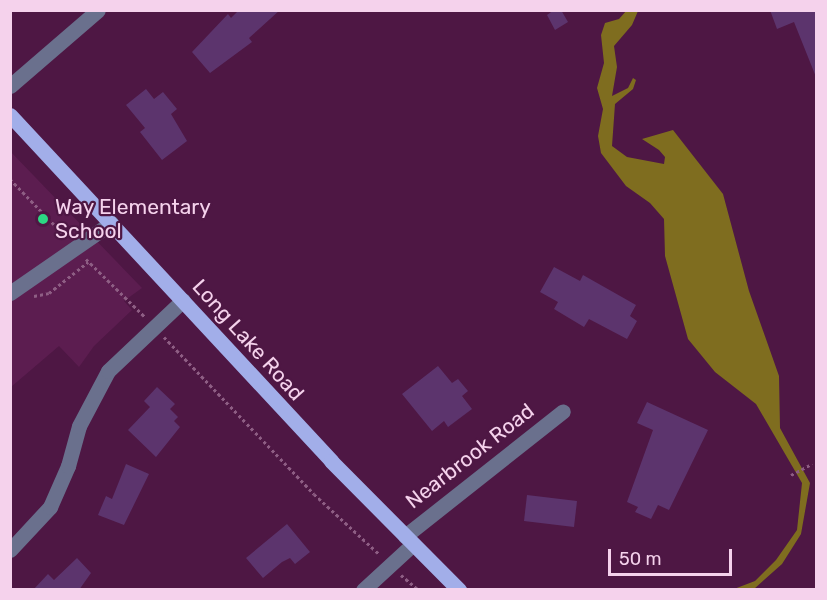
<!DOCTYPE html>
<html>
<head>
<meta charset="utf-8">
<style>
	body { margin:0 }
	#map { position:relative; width:827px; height:600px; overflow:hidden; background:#4e1744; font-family:Rubik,sans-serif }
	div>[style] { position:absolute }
	.built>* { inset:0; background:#5c1d50 }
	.water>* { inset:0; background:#7f6d1f }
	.building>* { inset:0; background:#5c346d }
	.path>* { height:3px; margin-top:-1.5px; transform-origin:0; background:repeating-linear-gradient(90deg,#8e5e84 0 3px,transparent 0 6px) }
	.minor>* { height:15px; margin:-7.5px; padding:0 7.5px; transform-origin:7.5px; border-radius:7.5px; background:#6a708d }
	.major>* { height:15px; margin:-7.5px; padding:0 7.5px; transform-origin:7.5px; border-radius:7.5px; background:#a2aee9 }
	.dots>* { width:16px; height:16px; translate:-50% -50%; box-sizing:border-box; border:3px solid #4e1744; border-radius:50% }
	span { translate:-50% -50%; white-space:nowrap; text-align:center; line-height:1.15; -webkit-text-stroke:4.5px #4e1744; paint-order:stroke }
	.poi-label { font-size:21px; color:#f5d2ec }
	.left { translate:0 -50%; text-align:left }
	.street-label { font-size:21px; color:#f5d2ec }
	.frame { position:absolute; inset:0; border:12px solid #f5d2ec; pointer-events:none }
	.scale { position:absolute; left:608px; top:549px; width:124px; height:27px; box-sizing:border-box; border:3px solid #f5d2ec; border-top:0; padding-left:8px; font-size:18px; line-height:21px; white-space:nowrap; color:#f5d2ec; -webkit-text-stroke:4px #4e1744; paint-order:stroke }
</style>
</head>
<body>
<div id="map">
	<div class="built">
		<i style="clip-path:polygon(10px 151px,142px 288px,124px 301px,132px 310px,94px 346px,79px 367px,59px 346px,11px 387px)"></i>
	</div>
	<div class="water">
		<i style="clip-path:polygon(627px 10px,638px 11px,632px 25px,614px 46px,617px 67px,612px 96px,628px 88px,633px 78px,636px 80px,633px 89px,615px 104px,612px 146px,627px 157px,664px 164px,665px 157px,659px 150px,642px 139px,673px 130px,723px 194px,749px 291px,779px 376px,780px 428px,810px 483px,801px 534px,782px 564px,754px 589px,734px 589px,755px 581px,776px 560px,797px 530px,802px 483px,756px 404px,715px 372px,688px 339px,665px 256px,664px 219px,650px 203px,626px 186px,601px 153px,598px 136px,603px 109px,597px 88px,604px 63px,601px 35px,605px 23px,619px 19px)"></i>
	</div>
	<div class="building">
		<i style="clip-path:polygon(239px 10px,280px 10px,249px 38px,252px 42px,210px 73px,192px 52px,228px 14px,231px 18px)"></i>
		<i style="clip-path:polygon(554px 10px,561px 10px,568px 22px,555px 30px,547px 15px)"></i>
		<i style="clip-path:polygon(770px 10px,816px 10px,816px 77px,794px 22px,777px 29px)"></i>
		<i style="clip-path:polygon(146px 89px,154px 99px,163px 92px,177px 109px,171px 114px,187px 141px,162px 160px,140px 132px,145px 128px,126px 105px)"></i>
		<i style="clip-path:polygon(554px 267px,580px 281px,583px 275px,636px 305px,630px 316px,637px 321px,627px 339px,589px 319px,584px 327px,554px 309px,558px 302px,540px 292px)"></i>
		<i style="clip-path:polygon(438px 366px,452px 383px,458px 379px,468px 391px,462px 396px,472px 409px,448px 427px,444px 421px,432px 431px,402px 394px)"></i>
		<i style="clip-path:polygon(157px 387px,175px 404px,170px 409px,178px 417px,174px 421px,180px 427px,156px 457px,128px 430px,150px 407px,144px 401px)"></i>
		<i style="clip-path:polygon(647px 402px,708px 430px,669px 510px,658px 505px,651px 519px,635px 512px,638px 507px,627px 502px,653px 430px,637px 423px)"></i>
		<i style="clip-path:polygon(126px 464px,149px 474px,124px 525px,98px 515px,106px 496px,112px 499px)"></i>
		<i style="clip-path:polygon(527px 495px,577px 501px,574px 527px,524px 521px)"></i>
		<i style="clip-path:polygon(287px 524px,310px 552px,295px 564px,290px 558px,282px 562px,263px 578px,246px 558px)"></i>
		<i style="clip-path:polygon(77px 558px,91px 573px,79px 590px,33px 590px,48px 574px,54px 580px)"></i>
	</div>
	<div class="path">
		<i style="left:10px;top:179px;width:79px;rotate:46deg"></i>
		<i style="left:86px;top:259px;width:83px;rotate:44.5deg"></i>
		<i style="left:34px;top:296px;width:15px;rotate:-11deg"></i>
		<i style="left:49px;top:293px;width:50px;rotate:-38.5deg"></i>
		<i style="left:164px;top:337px;width:217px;rotate:46.3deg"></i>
		<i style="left:314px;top:494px;width:88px;rotate:42.7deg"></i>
		<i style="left:791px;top:475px;width:24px;rotate:-28deg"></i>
		<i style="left:401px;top:575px;width:23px;rotate:40deg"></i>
	</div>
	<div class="minor">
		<i style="left:10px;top:86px;width:116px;rotate:-40.8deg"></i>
		<i style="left:10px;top:293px;width:123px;rotate:-34.7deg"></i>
		<i style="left:405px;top:536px;width:201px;rotate:-38.3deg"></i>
		<i style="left:10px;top:550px;width:59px;rotate:-47.1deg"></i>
		<i style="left:50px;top:507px;width:45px;rotate:-66.3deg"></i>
		<i style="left:68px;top:466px;width:41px;rotate:-74.6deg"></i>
		<i style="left:79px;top:426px;width:62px;rotate:-62.2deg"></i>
		<i style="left:108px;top:371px;width:103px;rotate:-43.4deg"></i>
		<i style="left:363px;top:590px;width:68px;rotate:-42.6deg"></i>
	</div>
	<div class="major">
		<i style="left:10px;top:115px;width:472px;rotate:47.1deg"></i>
		<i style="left:331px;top:461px;width:182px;rotate:45.2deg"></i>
	</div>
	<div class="dots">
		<i style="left:43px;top:219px;background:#2cd884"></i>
	</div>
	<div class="poi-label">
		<span class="left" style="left:55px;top:219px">Way Elementary<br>School</span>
	</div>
	<div class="street-label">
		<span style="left:248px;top:340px;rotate:48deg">Long Lake Road</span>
		<span style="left:470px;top:456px;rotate:-38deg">Nearbrook Road</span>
	</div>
	<div class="frame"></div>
	<div class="scale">50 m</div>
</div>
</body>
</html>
